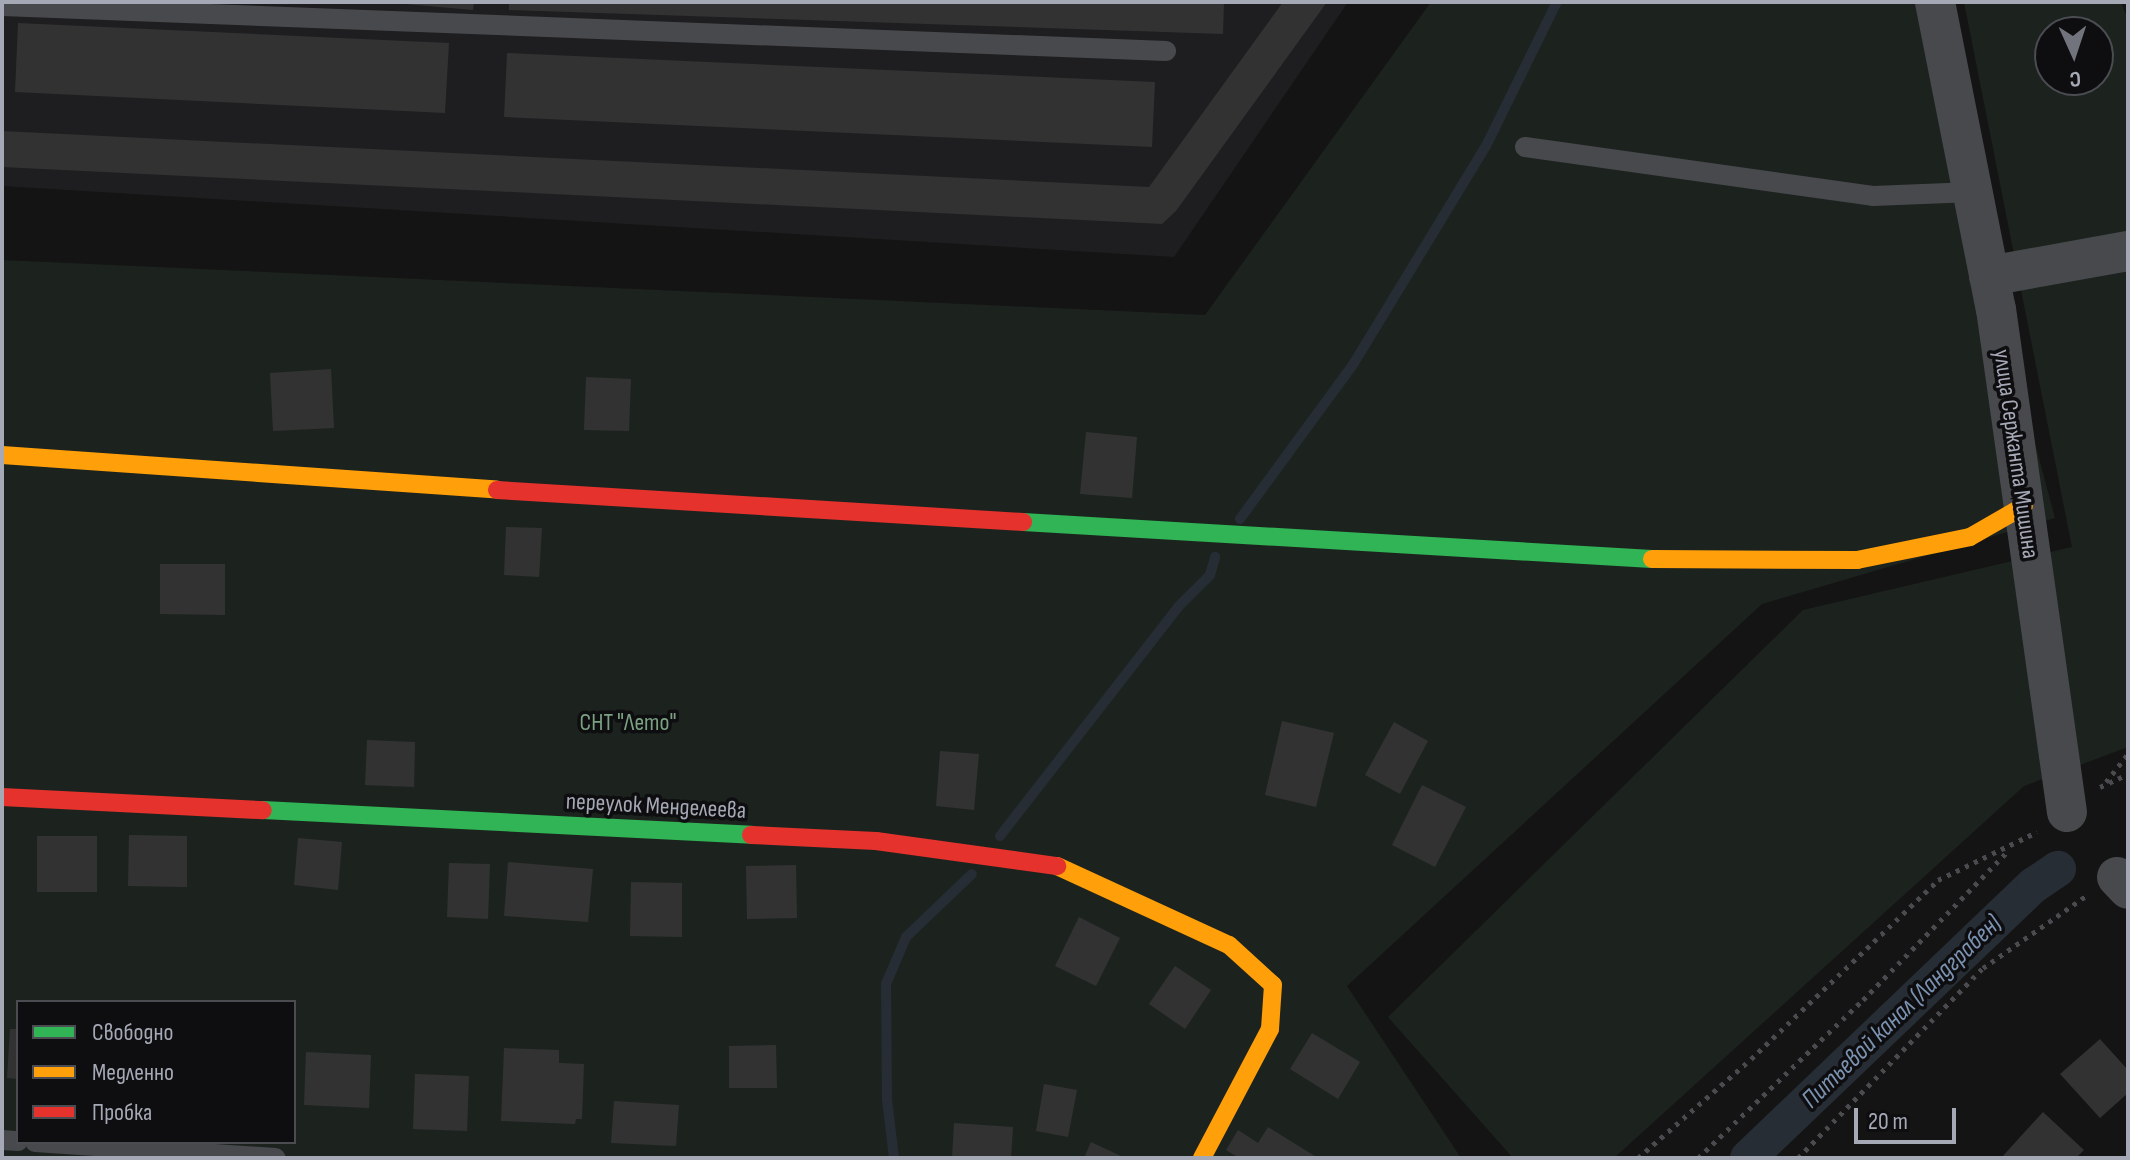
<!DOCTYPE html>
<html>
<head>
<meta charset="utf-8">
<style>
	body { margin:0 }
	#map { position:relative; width:2130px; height:1160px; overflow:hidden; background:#141414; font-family:"Sofia Sans Condensed",sans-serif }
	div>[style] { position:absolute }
	.built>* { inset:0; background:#1e1e20 }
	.green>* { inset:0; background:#1c231e }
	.stream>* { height:10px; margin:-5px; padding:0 5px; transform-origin:5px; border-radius:5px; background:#272d35 }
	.canal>* { height:36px; margin:-18px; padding:0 18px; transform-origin:18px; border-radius:18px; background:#272d35 }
	.building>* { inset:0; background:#323233 }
	.path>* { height:5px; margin-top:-2.5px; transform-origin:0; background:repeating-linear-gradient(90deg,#4a4a4f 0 4px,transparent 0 10px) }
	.lane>* { height:20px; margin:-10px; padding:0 10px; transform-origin:10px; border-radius:10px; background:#48494d }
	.street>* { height:40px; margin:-20px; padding:0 20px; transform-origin:20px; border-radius:20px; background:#48494d }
	.fast>* { height:18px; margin:-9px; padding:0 9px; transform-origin:9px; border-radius:9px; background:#30b455 }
	.slow>* { height:18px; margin:-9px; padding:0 9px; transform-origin:9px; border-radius:9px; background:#ff9f0a }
	.jam>* { height:18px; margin:-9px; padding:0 9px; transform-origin:9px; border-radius:9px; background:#e5322d }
	span { translate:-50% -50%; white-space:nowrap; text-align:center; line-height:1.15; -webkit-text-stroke:7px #0e0e10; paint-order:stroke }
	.street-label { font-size:24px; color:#a5a8b5 }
	.park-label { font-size:24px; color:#7ba082 }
	.water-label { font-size:26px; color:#7b92b1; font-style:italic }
	.frame { position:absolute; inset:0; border:4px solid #a5a8b5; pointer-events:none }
	.legend { position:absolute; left:16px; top:1000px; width:280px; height:144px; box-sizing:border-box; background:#0e0e10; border:2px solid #4a4c52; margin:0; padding:10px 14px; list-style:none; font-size:24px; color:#a5a8b5 }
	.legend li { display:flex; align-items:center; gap:16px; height:40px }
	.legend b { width:40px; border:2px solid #4a4c52 }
	.north { position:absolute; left:2034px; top:16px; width:80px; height:80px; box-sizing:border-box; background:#0e0e10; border:2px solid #4a4c52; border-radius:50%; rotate:177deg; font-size:22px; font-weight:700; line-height:32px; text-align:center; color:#a5a8b5 }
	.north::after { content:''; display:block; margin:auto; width:28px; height:36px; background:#72747d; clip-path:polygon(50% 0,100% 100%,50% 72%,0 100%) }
	.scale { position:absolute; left:1854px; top:1108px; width:102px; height:36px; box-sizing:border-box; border:4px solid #a5a8b5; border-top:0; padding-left:10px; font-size:24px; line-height:28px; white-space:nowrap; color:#a5a8b5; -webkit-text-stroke:6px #0e0e10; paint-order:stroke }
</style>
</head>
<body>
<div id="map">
	<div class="built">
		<i style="clip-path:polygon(2px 2px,1348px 2px,1174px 257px,2px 186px)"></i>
	</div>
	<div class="green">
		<i style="clip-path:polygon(evenodd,1431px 2px,1916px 2px,2055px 518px,1762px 604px,1347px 986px,1461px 1158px,2px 1158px,2px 260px,1205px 315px,1431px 2px,18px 1002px,294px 1002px,294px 1142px,18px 1142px,18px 1002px)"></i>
		<i style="clip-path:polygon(evenodd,1964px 2px,2121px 2px,2128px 20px,2128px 747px,2024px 786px,1614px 1158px,1513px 1158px,1388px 1017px,1803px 610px,2072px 547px,1964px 2px,2050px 32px,2098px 32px,2098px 80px,2050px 80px,2050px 32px)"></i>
	</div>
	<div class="stream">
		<i style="left:1240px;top:519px;width:193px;rotate:-53.8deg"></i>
		<i style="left:1354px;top:363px;width:254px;rotate:-58.7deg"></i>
		<i style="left:1486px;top:146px;width:161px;rotate:-63.8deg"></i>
		<i style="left:1000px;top:836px;width:290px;rotate:-52.1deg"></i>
		<i style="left:1178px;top:607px;width:45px;rotate:-45deg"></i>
		<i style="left:1210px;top:575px;width:19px;rotate:-74deg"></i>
		<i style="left:894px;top:1158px;width:59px;rotate:-96.8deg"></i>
		<i style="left:887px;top:1099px;width:115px;rotate:-90.5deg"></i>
		<i style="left:886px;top:984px;width:51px;rotate:-66.9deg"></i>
		<i style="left:906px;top:937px;width:91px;rotate:-43.7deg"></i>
	</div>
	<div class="canal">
		<i style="left:1748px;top:1158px;width:395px;rotate:-43.7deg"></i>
		<i style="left:2034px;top:885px;width:29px;rotate:-34deg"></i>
	</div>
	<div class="building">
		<i style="clip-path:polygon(382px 2px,474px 2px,473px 10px)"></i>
		<i style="clip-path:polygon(509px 2px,1224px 2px,1223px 34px,509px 10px)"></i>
		<i style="clip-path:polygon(1283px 2px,1327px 2px,1176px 211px,1162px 224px,2px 167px,2px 131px,1149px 187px)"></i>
		<i style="clip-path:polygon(18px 23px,449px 43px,445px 113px,15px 92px)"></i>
		<i style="clip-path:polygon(507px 53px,1155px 82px,1152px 147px,504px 117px)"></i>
		<i style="clip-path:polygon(331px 369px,334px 428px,273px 431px,270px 373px)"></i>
		<i style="clip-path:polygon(586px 377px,631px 379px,629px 431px,584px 430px)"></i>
		<i style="clip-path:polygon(1086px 432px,1137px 437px,1132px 498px,1080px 494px)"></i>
		<i style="clip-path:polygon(506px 527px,542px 528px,539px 577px,504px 575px)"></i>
		<i style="clip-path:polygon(160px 564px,225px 564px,225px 615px,160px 614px)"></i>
		<i style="clip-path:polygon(1282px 721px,1334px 733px,1316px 807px,1265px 795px)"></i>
		<i style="clip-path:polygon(1394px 722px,1428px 741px,1400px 794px,1365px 775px)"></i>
		<i style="clip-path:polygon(367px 740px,415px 742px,414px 787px,365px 785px)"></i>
		<i style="clip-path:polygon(940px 751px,979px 754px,974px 810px,936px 806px)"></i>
		<i style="clip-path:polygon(1422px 785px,1466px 807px,1435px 867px,1392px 845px)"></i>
		<i style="clip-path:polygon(129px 835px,187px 836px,187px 887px,128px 886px)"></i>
		<i style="clip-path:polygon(37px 836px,97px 836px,97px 892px,37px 892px)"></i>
		<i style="clip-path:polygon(298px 838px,342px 842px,338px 890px,294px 885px)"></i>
		<i style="clip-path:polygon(508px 862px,593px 869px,588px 922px,504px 916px)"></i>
		<i style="clip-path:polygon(449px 863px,490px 864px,488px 919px,447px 917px)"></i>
		<i style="clip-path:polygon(796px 865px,797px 918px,747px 919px,746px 866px)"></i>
		<i style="clip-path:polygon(631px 882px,682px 883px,682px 937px,630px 936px)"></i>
		<i style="clip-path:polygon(1079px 917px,1120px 938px,1096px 986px,1055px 966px)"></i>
		<i style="clip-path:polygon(1175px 966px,1211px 990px,1185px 1029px,1149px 1004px)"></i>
		<i style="clip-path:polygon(10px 1029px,18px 1029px,18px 1079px,7px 1078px)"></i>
		<i style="clip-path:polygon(1312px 1033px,1360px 1062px,1338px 1099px,1290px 1069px)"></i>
		<i style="clip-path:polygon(2100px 1039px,2128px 1070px,2128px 1093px,2100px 1118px,2060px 1074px)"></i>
		<i style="clip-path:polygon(776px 1045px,777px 1088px,729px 1088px,729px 1046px)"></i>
		<i style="clip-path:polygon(504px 1048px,559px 1050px,559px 1063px,584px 1064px,582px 1119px,576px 1119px,575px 1124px,501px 1121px)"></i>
		<i style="clip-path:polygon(306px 1052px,371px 1055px,369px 1108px,304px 1105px)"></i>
		<i style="clip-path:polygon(415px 1074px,469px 1076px,467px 1131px,413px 1129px)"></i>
		<i style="clip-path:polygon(1044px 1084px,1077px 1090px,1068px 1137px,1036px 1131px)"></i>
		<i style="clip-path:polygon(614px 1101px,679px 1105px,676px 1146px,611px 1143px)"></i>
		<i style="clip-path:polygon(2043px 1112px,2084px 1150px,2076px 1158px,2001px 1158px)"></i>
		<i style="clip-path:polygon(954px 1123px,1013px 1127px,1011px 1158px,952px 1158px)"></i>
		<i style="clip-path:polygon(1268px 1127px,1318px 1158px,1239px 1158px,1226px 1150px,1238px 1130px,1258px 1143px)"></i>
		<i style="clip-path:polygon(1091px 1142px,1125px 1158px,1084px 1158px)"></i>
	</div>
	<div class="path">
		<i style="left:2106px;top:782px;width:36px;rotate:-52deg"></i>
		<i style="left:2100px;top:787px;width:31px;rotate:-25deg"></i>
		<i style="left:1638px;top:1158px;width:150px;rotate:-41.2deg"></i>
		<i style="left:1751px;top:1059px;width:259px;rotate:-43.7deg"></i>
		<i style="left:1938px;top:880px;width:110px;rotate:-25.9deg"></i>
		<i style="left:1698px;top:1158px;width:228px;rotate:-43.8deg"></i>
		<i style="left:1863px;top:1000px;width:208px;rotate:-45.8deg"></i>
		<i style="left:1798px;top:1158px;width:265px;rotate:-45.8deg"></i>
		<i style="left:1983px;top:968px;width:126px;rotate:-35deg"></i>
	</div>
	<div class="lane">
		<i style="left:2px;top:6px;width:1165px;rotate:2.21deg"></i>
		<i style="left:1525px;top:147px;width:351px;rotate:8deg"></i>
		<i style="left:1873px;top:196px;width:100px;rotate:-2.3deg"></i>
		<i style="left:2px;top:1140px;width:16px;rotate:4deg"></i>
		<i style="left:35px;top:1142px;width:241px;rotate:3.8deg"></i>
	</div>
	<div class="street">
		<i style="left:1935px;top:2px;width:313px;rotate:78.8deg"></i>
		<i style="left:1996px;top:309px;width:508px;rotate:81.97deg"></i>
		<i style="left:1989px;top:276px;width:141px;rotate:-10.2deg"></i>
		<i style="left:2117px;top:877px;width:16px;rotate:47deg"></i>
	</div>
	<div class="fast">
		<i style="left:1023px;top:522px;width:630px;rotate:3.37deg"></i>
		<i style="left:263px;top:810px;width:489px;rotate:2.9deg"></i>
	</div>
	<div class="slow">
		<i style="left:2px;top:455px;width:496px;rotate:4deg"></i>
		<i style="left:1652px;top:559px;width:205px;rotate:0.3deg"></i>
		<i style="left:1857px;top:560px;width:115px;rotate:-11.5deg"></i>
		<i style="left:1970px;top:537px;width:62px;rotate:-29.9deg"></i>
		<i style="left:1057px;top:866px;width:189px;rotate:24.7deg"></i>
		<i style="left:1229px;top:945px;width:59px;rotate:42.3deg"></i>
		<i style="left:1273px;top:985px;width:44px;rotate:93.9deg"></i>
		<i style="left:1270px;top:1029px;width:146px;rotate:117.8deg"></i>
	</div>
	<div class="jam">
		<i style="left:497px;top:490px;width:527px;rotate:3.48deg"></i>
		<i style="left:2px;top:797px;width:261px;rotate:2.9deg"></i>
		<i style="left:751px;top:835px;width:125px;rotate:2.7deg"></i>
		<i style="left:876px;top:841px;width:183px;rotate:7.9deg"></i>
	</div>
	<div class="street-label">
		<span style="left:2016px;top:454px;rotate:82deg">улица Сержанта Мишина</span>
		<span style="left:656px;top:806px;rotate:3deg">переулок Менделеева</span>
	</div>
	<div class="park-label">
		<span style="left:628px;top:723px">СНТ "Лето"</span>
	</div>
	<div class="water-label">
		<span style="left:1902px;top:1012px;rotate:-44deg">Питьевой канал (Ландграбен)</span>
	</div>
	<div class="frame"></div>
	<ul class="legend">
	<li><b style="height:10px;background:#30b455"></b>Свободно</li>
	<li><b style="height:10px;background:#ff9f0a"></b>Медленно</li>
	<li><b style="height:10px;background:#e5322d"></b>Пробка</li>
	</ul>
	<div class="north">С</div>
	<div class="scale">20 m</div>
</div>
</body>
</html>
